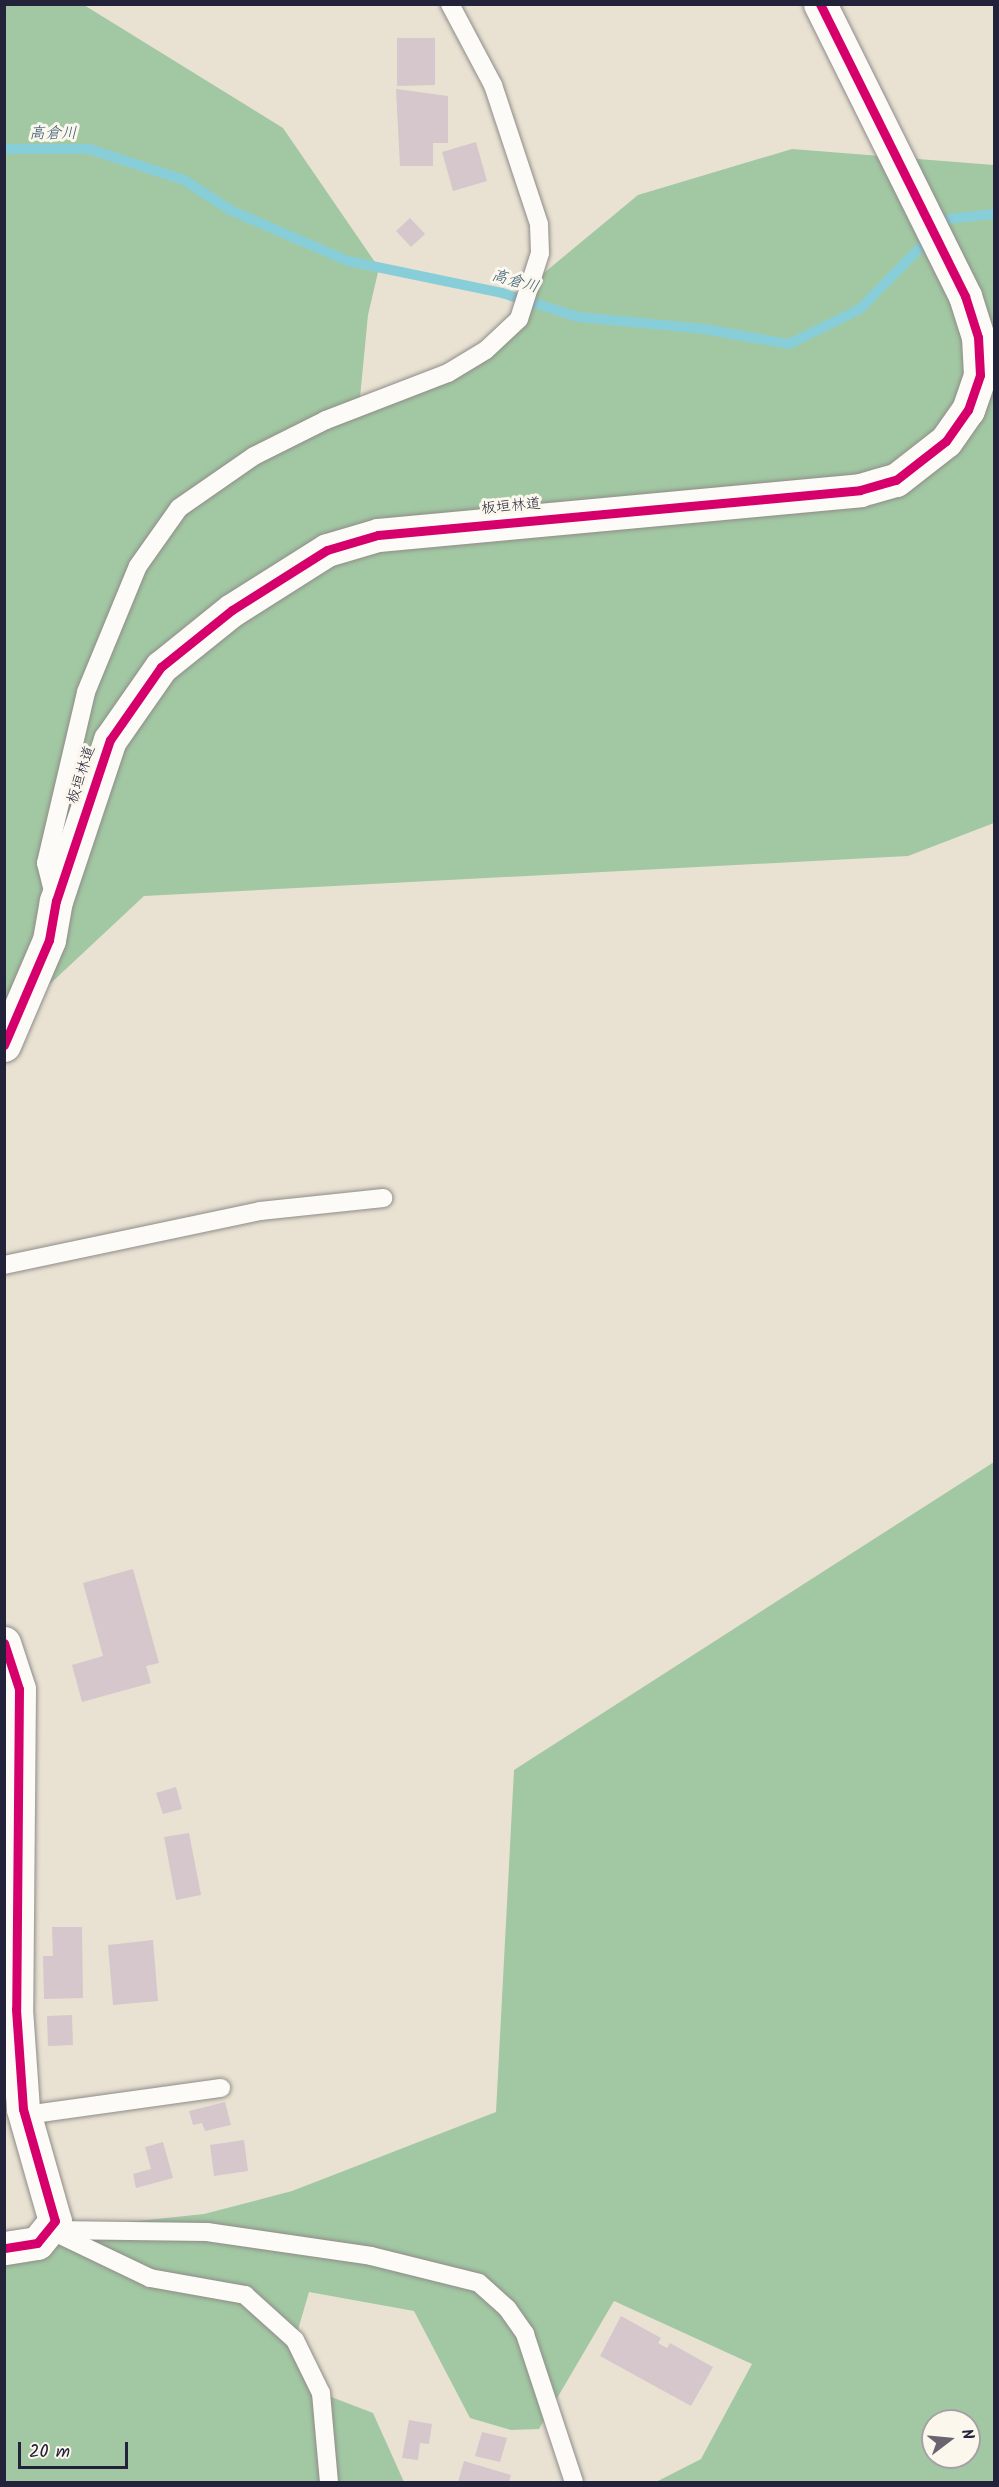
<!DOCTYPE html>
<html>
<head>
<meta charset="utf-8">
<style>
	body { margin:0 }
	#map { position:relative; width:999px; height:2487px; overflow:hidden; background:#e9e2d3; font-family:Kalam,"Klee One",sans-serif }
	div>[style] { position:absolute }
	.forest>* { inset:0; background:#a2c8a3 }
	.stream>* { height:10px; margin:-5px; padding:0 5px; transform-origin:5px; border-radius:5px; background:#88ced9 }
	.building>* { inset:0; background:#d5c7cb }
	.roads { filter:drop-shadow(0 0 2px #8f8c88) drop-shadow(0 0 2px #8f8c88) }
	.service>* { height:18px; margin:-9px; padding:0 9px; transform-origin:9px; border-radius:9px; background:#fcfbf8 }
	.minor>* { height:33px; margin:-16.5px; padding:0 16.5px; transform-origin:16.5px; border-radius:16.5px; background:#fcfbf8 }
	.cycleway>* { height:9px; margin:-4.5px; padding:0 4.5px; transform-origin:4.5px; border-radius:4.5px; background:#d6006c }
	span { translate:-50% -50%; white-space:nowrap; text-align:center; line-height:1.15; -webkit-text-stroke:6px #fbf7ec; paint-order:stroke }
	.street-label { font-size:15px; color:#22223b }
	.water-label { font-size:16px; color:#375b73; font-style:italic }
	.frame { position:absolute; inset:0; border:6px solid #22223b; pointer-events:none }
	.north { position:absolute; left:921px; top:2409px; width:60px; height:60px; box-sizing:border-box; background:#fbf7ec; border:2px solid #a4a2a5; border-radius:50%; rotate:74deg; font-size:16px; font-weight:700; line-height:24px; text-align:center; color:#22223b }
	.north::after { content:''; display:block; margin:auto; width:21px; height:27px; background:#686570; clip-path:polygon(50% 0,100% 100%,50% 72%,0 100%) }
	.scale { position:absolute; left:18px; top:2442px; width:110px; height:27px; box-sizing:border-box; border:3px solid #22223b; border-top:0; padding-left:8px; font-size:18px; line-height:21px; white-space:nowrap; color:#22223b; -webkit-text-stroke:4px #fbf7ec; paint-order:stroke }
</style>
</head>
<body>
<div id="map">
	<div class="forest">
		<i style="clip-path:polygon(5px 5px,84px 5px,283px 128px,379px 268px,368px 315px,359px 408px,448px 373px,519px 319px,533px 282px,638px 195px,792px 149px,994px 165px,994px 823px,908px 856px,144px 896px,5px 1026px)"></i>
		<i style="clip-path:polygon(evenodd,994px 1462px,994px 2482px,656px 2482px,701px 2459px,752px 2364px,614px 2301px,539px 2429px,511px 2430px,470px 2418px,414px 2311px,309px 2292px,295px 2340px,321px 2393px,373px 2413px,404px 2482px,5px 2482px,4px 2248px,52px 2230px,204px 2214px,292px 2191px,496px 2112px,514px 1770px,994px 1462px,933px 2421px,969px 2421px,969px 2457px,933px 2457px,933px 2421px)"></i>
	</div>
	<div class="stream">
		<i style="left:4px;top:149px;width:85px"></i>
		<i style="left:89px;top:149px;width:100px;rotate:18.1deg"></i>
		<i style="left:184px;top:180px;width:55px;rotate:33.1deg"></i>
		<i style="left:230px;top:210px;width:129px;rotate:23.4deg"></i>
		<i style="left:348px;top:261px;width:157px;rotate:11.7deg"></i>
		<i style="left:502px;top:293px;width:80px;rotate:17.5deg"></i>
		<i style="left:578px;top:317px;width:127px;rotate:5.4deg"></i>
		<i style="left:704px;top:329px;width:86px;rotate:10deg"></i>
		<i style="left:789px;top:344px;width:79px;rotate:-26.2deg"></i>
		<i style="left:860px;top:309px;width:126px;rotate:-45.6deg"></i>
		<i style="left:948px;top:219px;width:46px;rotate:-6.2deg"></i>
	</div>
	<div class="building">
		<i style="clip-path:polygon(397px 38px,435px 38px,435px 85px,397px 86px)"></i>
		<i style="clip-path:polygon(396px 89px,448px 96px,448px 143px,433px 143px,433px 166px,400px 166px)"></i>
		<i style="clip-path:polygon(476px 142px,487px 181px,453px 191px,442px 152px)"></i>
		<i style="clip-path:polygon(410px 218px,425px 234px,411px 247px,396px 231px)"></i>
		<i style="clip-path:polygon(133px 1569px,159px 1663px,146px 1666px,151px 1683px,82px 1702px,72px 1665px,103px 1656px,83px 1583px)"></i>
		<i style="clip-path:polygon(176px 1787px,182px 1809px,163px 1814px,156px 1793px)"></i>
		<i style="clip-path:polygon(189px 1833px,201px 1895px,176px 1900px,164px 1837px)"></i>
		<i style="clip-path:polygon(52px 1927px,82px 1927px,83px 1998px,44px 1999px,43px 1956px,53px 1956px)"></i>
		<i style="clip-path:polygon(153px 1940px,158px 2001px,113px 2005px,108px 1945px)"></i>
		<i style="clip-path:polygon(72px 2015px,73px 2045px,48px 2046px,47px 2016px)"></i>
		<i style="clip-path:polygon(225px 2102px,231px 2125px,205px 2131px,202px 2123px,193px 2125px,189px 2111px)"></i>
		<i style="clip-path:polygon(244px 2140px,248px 2171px,214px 2176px,210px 2145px)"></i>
		<i style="clip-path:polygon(163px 2142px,173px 2178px,136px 2188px,133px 2174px,151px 2169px,145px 2147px)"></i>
		<i style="clip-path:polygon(621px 2316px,661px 2338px,658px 2343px,667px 2348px,670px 2343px,713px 2367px,691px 2406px,600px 2356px)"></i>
		<i style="clip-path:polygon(409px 2420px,432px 2424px,429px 2444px,420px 2443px,418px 2460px,402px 2458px)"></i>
		<i style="clip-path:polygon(482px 2432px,507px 2438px,500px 2462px,475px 2456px)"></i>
		<i style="clip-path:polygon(464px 2461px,511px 2475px,509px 2482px,458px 2482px)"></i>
	</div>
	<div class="roads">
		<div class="service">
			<i style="left:54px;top:895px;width:33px;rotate:-104deg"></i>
			<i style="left:46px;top:863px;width:176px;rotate:-76.8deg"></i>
			<i style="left:86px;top:692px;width:136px;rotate:-67.6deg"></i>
			<i style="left:138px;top:566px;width:71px;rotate:-54.7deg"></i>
			<i style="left:179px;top:508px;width:91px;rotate:-34.7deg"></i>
			<i style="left:254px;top:456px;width:80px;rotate:-26.6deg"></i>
			<i style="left:326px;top:420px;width:131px;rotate:-21.1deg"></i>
			<i style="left:448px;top:373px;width:44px;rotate:-31.2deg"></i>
			<i style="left:486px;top:350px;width:45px;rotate:-43.2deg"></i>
			<i style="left:519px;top:319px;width:69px;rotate:-72.3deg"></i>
			<i style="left:540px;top:253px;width:29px;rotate:-92deg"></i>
			<i style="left:539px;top:224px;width:146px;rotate:-108.3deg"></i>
			<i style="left:493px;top:85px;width:92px;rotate:-118deg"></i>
			<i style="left:4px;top:1265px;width:262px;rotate:-11.9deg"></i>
			<i style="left:260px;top:1211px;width:124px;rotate:-6deg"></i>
			<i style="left:26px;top:2115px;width:197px;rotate:-7.9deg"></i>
			<i style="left:52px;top:2230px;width:155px;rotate:0.7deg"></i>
			<i style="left:207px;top:2232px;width:166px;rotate:8.3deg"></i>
			<i style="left:371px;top:2256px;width:111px;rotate:14deg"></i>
			<i style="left:479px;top:2283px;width:38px;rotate:42deg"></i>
			<i style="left:507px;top:2308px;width:32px;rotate:55deg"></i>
			<i style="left:525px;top:2334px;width:156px;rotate:71.7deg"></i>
			<i style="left:56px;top:2233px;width:104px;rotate:25.6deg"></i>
			<i style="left:150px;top:2278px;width:97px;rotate:10.1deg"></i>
			<i style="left:245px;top:2295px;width:67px;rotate:42deg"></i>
			<i style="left:295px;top:2340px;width:59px;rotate:63.9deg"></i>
			<i style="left:321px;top:2393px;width:89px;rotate:84.9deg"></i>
		</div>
		<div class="minor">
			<i style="left:4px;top:1045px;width:114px;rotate:-66.8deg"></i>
			<i style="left:49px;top:940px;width:40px;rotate:-80deg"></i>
			<i style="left:56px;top:901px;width:170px;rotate:-71.5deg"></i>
			<i style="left:110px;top:740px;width:89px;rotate:-55.1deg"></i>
			<i style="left:161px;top:667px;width:91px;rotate:-38.8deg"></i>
			<i style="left:232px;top:610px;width:112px;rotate:-32.3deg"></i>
			<i style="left:327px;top:550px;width:53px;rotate:-16.4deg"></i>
			<i style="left:378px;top:535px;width:484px;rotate:-5.3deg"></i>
			<i style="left:860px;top:490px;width:37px;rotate:-16deg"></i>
			<i style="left:896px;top:480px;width:63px;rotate:-38deg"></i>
			<i style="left:946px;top:441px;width:38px;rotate:-55deg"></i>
			<i style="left:968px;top:410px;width:37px;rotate:-71deg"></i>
			<i style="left:980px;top:375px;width:38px;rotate:-93deg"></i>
			<i style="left:978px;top:337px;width:43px;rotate:-107.6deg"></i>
			<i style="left:965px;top:296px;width:326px;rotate:-116.4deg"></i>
			<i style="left:4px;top:1643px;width:48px;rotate:71.9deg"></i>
			<i style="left:19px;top:1689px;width:320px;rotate:90.5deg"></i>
			<i style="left:16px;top:2009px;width:100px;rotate:86deg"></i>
			<i style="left:23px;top:2109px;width:116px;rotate:74.1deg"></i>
			<i style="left:55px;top:2221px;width:28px;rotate:129deg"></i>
			<i style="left:37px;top:2243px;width:33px;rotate:171deg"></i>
		</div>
	</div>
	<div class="cycleway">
		<i style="left:4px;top:1045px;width:114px;rotate:-66.8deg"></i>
		<i style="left:49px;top:940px;width:40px;rotate:-80deg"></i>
		<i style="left:56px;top:901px;width:170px;rotate:-71.5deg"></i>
		<i style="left:110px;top:740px;width:89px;rotate:-55.1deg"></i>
		<i style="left:161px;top:667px;width:91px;rotate:-38.8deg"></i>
		<i style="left:232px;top:610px;width:112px;rotate:-32.3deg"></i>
		<i style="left:327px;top:550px;width:53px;rotate:-16.4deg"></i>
		<i style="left:378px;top:535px;width:484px;rotate:-5.3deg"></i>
		<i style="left:860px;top:490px;width:37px;rotate:-16deg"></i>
		<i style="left:896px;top:480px;width:63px;rotate:-38deg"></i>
		<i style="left:946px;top:441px;width:38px;rotate:-55deg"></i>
		<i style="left:968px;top:410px;width:37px;rotate:-71deg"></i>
		<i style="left:980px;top:375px;width:38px;rotate:-93deg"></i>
		<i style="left:978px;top:337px;width:43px;rotate:-107.6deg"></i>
		<i style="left:965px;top:296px;width:326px;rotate:-116.4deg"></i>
		<i style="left:4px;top:1643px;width:48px;rotate:71.9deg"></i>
		<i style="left:19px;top:1689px;width:320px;rotate:90.5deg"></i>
		<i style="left:16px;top:2009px;width:100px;rotate:86deg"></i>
		<i style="left:23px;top:2109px;width:116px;rotate:74.1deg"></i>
		<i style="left:55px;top:2221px;width:28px;rotate:129deg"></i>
		<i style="left:37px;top:2243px;width:33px;rotate:171deg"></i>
	</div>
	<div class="street-label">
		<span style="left:511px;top:507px;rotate:-5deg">板垣林道</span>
		<span style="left:82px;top:775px;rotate:-72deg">板垣林道</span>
	</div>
	<div class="water-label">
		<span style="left:53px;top:134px">高倉川</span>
		<span style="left:515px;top:282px;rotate:16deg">高倉川</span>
	</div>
	<div class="frame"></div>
	<div class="north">N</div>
	<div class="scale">20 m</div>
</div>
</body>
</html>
